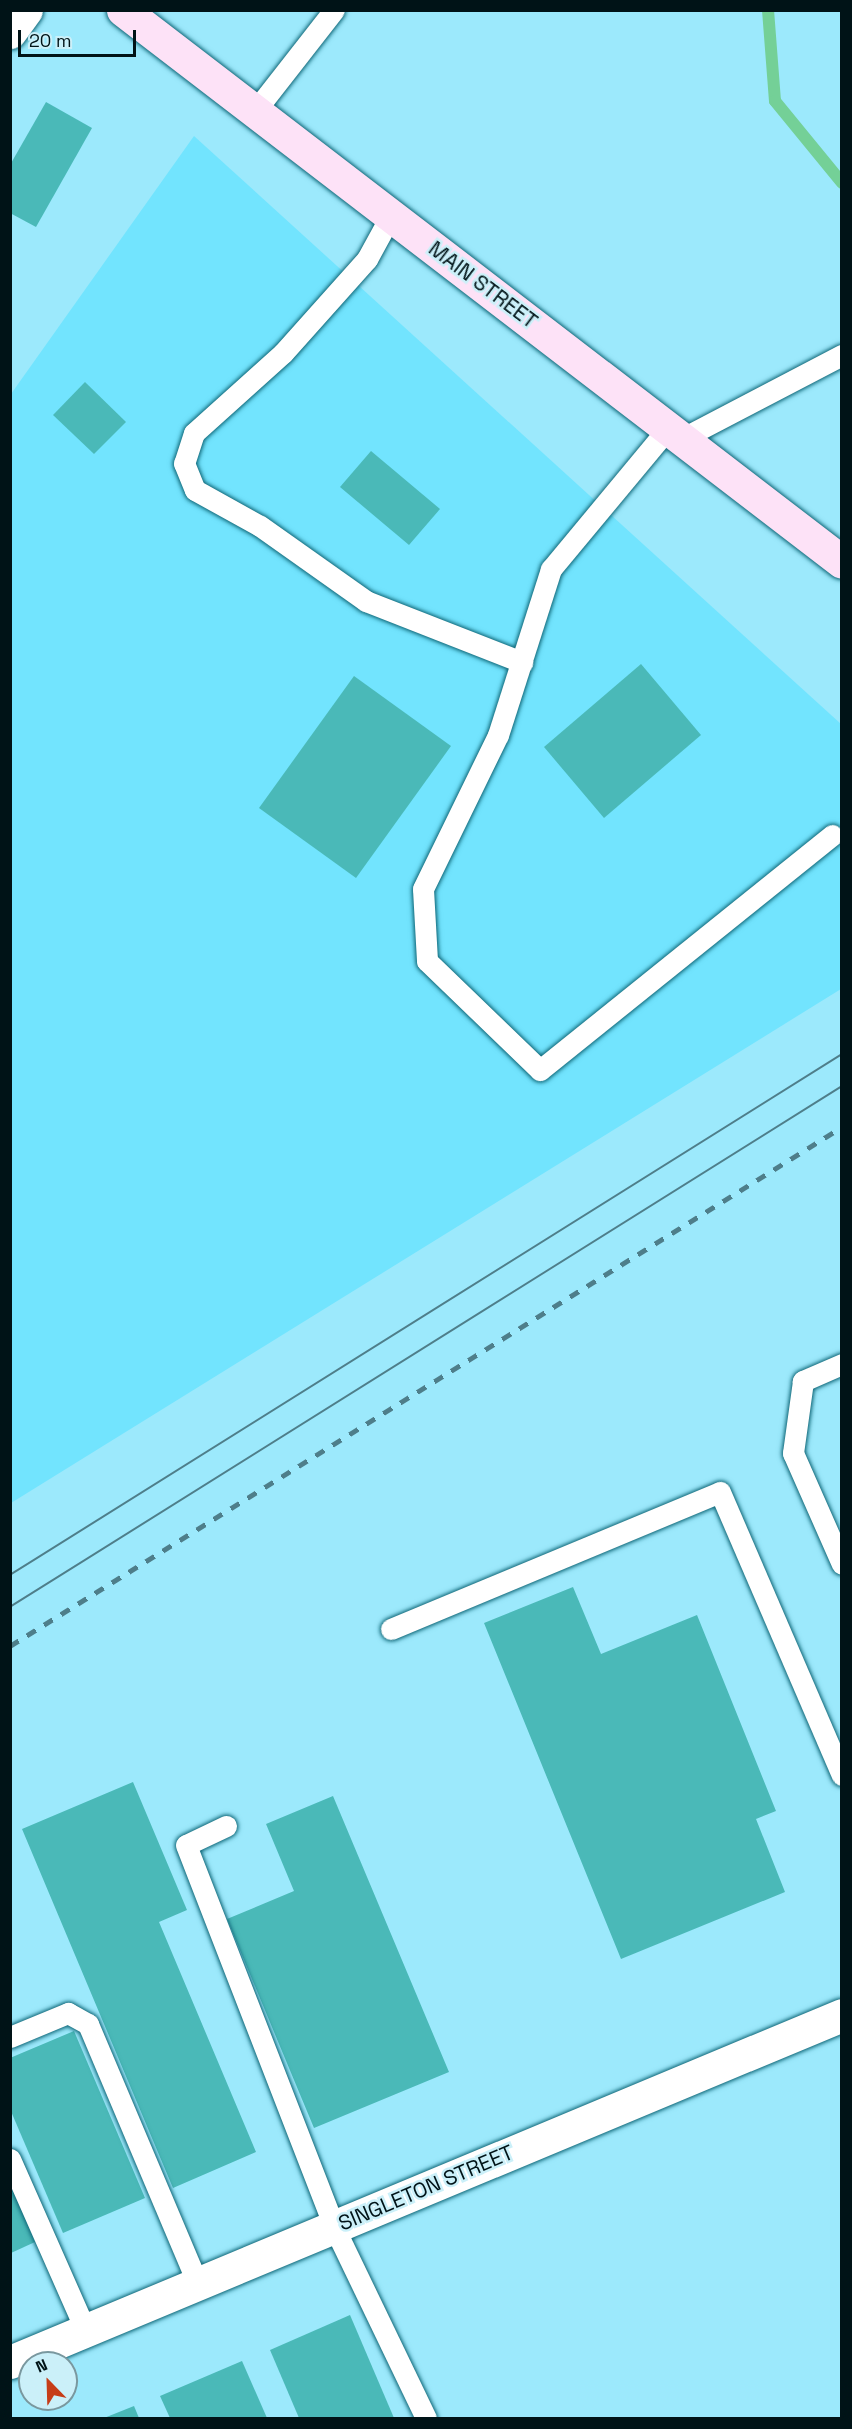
<!DOCTYPE html>
<html>
<head>
<meta charset="utf-8">
<style>
	body { margin:0 }
	#map { position:relative; width:852px; height:2429px; overflow:hidden; background:#9ce9fc; font-family:"Space Grotesk",sans-serif }
	div>[style] { position:absolute }
	.built>* { inset:0; background:#72e4fe }
	.stream>* { height:12px; margin:-6px; padding:0 6px; transform-origin:6px; border-radius:6px; background:#74d097 }
	.building>* { inset:0; background:#4ab9b8 }
	.roads { filter:drop-shadow(0 0 2px #0e6677) drop-shadow(0 0 2px #0e6677) }
	.lane>* { height:21px; margin:-10.5px; padding:0 10.5px; transform-origin:10.5px; border-radius:10.5px; background:#fff }
	.street>* { height:33px; margin:-16.5px; padding:0 16.5px; transform-origin:16.5px; border-radius:16.5px; background:#fff }
	.secondary>* { height:33px; margin:-16.5px; padding:0 16.5px; transform-origin:16.5px; border-radius:16.5px; background:#fde2f7 }
	.tram>* { height:1.5px; margin:-0.75px; padding:0 0.75px; transform-origin:0.75px; border-radius:0.75px; background:#4e7e8a }
	.rail>* { height:4.5px; margin-top:-2.25px; transform-origin:0; background:repeating-linear-gradient(90deg,#4e7e8a 0 10px,transparent 0 20px) }
	span { translate:-50% -50%; white-space:nowrap; text-align:center; line-height:1.15; -webkit-text-stroke:5px #cbf0f9; paint-order:stroke }
	.street-label { font-size:21px; color:#001317 }
	.frame { position:absolute; inset:0; border:12px solid #001317; pointer-events:none }
	.north { position:absolute; left:18px; top:2351px; width:60px; height:60px; box-sizing:border-box; background:#cbf0f9; border:2px solid #7a989f; border-radius:50%; rotate:337deg; font-size:16px; font-weight:700; line-height:24px; text-align:center; color:#001317 }
	.north::after { content:''; display:block; margin:auto; width:21px; height:27px; background:#c63d18; clip-path:polygon(50% 0,100% 100%,50% 72%,0 100%) }
	.scale { position:absolute; left:18px; top:30px; width:118px; height:27px; box-sizing:border-box; border:3px solid #001317; border-top:0; padding-left:8px; font-size:18px; line-height:21px; white-space:nowrap; color:#001317; -webkit-text-stroke:4px #cbf0f9; paint-order:stroke }
</style>
</head>
<body>
<div id="map">
	<div class="built">
		<i style="clip-path:polygon(194px 136px,841px 724px,841px 989px,11px 1503px,11px 394px)"></i>
	</div>
	<div class="stream">
		<i style="left:768px;top:10px;width:91px;rotate:85.6deg"></i>
		<i style="left:775px;top:101px;width:106px;rotate:50.7deg"></i>
	</div>
	<div class="building">
		<i style="clip-path:polygon(46px 102px,92px 128px,36px 227px,10px 213px,10px 165px)"></i>
		<i style="clip-path:polygon(85px 382px,126px 422px,94px 454px,53px 415px)"></i>
		<i style="clip-path:polygon(371px 451px,440px 509px,409px 545px,340px 487px)"></i>
		<i style="clip-path:polygon(641px 664px,701px 735px,604px 818px,544px 747px)"></i>
		<i style="clip-path:polygon(354px 676px,451px 746px,356px 878px,259px 808px)"></i>
		<i style="clip-path:polygon(573px 1587px,601px 1654px,697px 1615px,776px 1811px,756px 1819px,785px 1892px,621px 1959px,484px 1623px)"></i>
		<i style="clip-path:polygon(133px 1782px,187px 1910px,159px 1922px,256px 2152px,173px 2188px,22px 1829px)"></i>
		<i style="clip-path:polygon(333px 1796px,449px 2072px,314px 2128px,227px 1919px,294px 1891px,266px 1824px)"></i>
		<i style="clip-path:polygon(74px 2031px,145px 2198px,63px 2233px,10px 2109px,10px 2058px)"></i>
		<i style="clip-path:polygon(11px 2184px,35px 2242px,11px 2253px)"></i>
		<i style="clip-path:polygon(350px 2315px,394px 2418px,299px 2418px,270px 2350px)"></i>
		<i style="clip-path:polygon(242px 2361px,267px 2418px,170px 2418px,160px 2396px)"></i>
		<i style="clip-path:polygon(134px 2406px,139px 2418px,104px 2418px)"></i>
	</div>
	<div class="roads">
		<div class="lane">
			<i style="left:255px;top:111px;width:128px;rotate:-52deg"></i>
			<i style="left:391px;top:215px;width:50px;rotate:118.6deg"></i>
			<i style="left:367px;top:259px;width:126px;rotate:131.8deg"></i>
			<i style="left:283px;top:353px;width:120px;rotate:138deg"></i>
			<i style="left:194px;top:433px;width:32px;rotate:108deg"></i>
			<i style="left:184px;top:463px;width:29px;rotate:68deg"></i>
			<i style="left:195px;top:490px;width:74px;rotate:29deg"></i>
			<i style="left:260px;top:526px;width:130px;rotate:35.3deg"></i>
			<i style="left:366px;top:601px;width:168px;rotate:21.4deg"></i>
			<i style="left:669px;top:427px;width:185px;rotate:129.7deg"></i>
			<i style="left:551px;top:569px;width:174px;rotate:107.7deg"></i>
			<i style="left:498px;top:735px;width:171px;rotate:116deg"></i>
			<i style="left:423px;top:889px;width:72px;rotate:86.8deg"></i>
			<i style="left:427px;top:961px;width:157px;rotate:44deg"></i>
			<i style="left:540px;top:1070px;width:375px;rotate:-38.8deg"></i>
			<i style="left:683px;top:438px;width:179px;rotate:-27.6deg"></i>
			<i style="left:842px;top:1364px;width:43px;rotate:156.4deg"></i>
			<i style="left:803px;top:1381px;width:73px;rotate:97.9deg"></i>
			<i style="left:793px;top:1453px;width:121px;rotate:66.2deg"></i>
			<i style="left:391px;top:1629px;width:356px;rotate:-22.6deg"></i>
			<i style="left:720px;top:1492px;width:308px;rotate:66.7deg"></i>
			<i style="left:226px;top:1826px;width:44px;rotate:154.6deg"></i>
			<i style="left:186px;top:1845px;width:410px;rotate:68.8deg"></i>
			<i style="left:334px;top:2227px;width:212px;rotate:64.3deg"></i>
			<i style="left:10px;top:2037px;width:63px;rotate:-22.5deg"></i>
			<i style="left:68px;top:2013px;width:23px;rotate:29deg"></i>
			<i style="left:88px;top:2024px;width:282px;rotate:67.1deg"></i>
			<i style="left:10px;top:2159px;width:188px;rotate:66.2deg"></i>
		</div>
		<div class="street">
			<i style="left:10px;top:32px;width:27px;rotate:-54deg"></i>
			<i style="left:10px;top:2362px;width:901px;rotate:-22.64deg"></i>
		</div>
		<div class="secondary">
			<i style="left:123px;top:10px;width:906px;rotate:37.51deg"></i>
		</div>
	</div>
	<div class="tram">
		<i style="left:10px;top:1575px;width:982px;rotate:-32.05deg"></i>
		<i style="left:10px;top:1607px;width:982px;rotate:-32.05deg"></i>
	</div>
	<div class="rail">
		<i style="left:10px;top:1646px;width:981px;rotate:-31.96deg"></i>
	</div>
	<div class="street-label">
		<span style="left:483px;top:285px;rotate:37deg">MAIN STREET</span>
		<span style="left:426px;top:2188px;rotate:-23deg">SINGLETON STREET</span>
	</div>
	<div class="frame"></div>
	<div class="north">N</div>
	<div class="scale">20 m</div>
</div>
</body>
</html>
